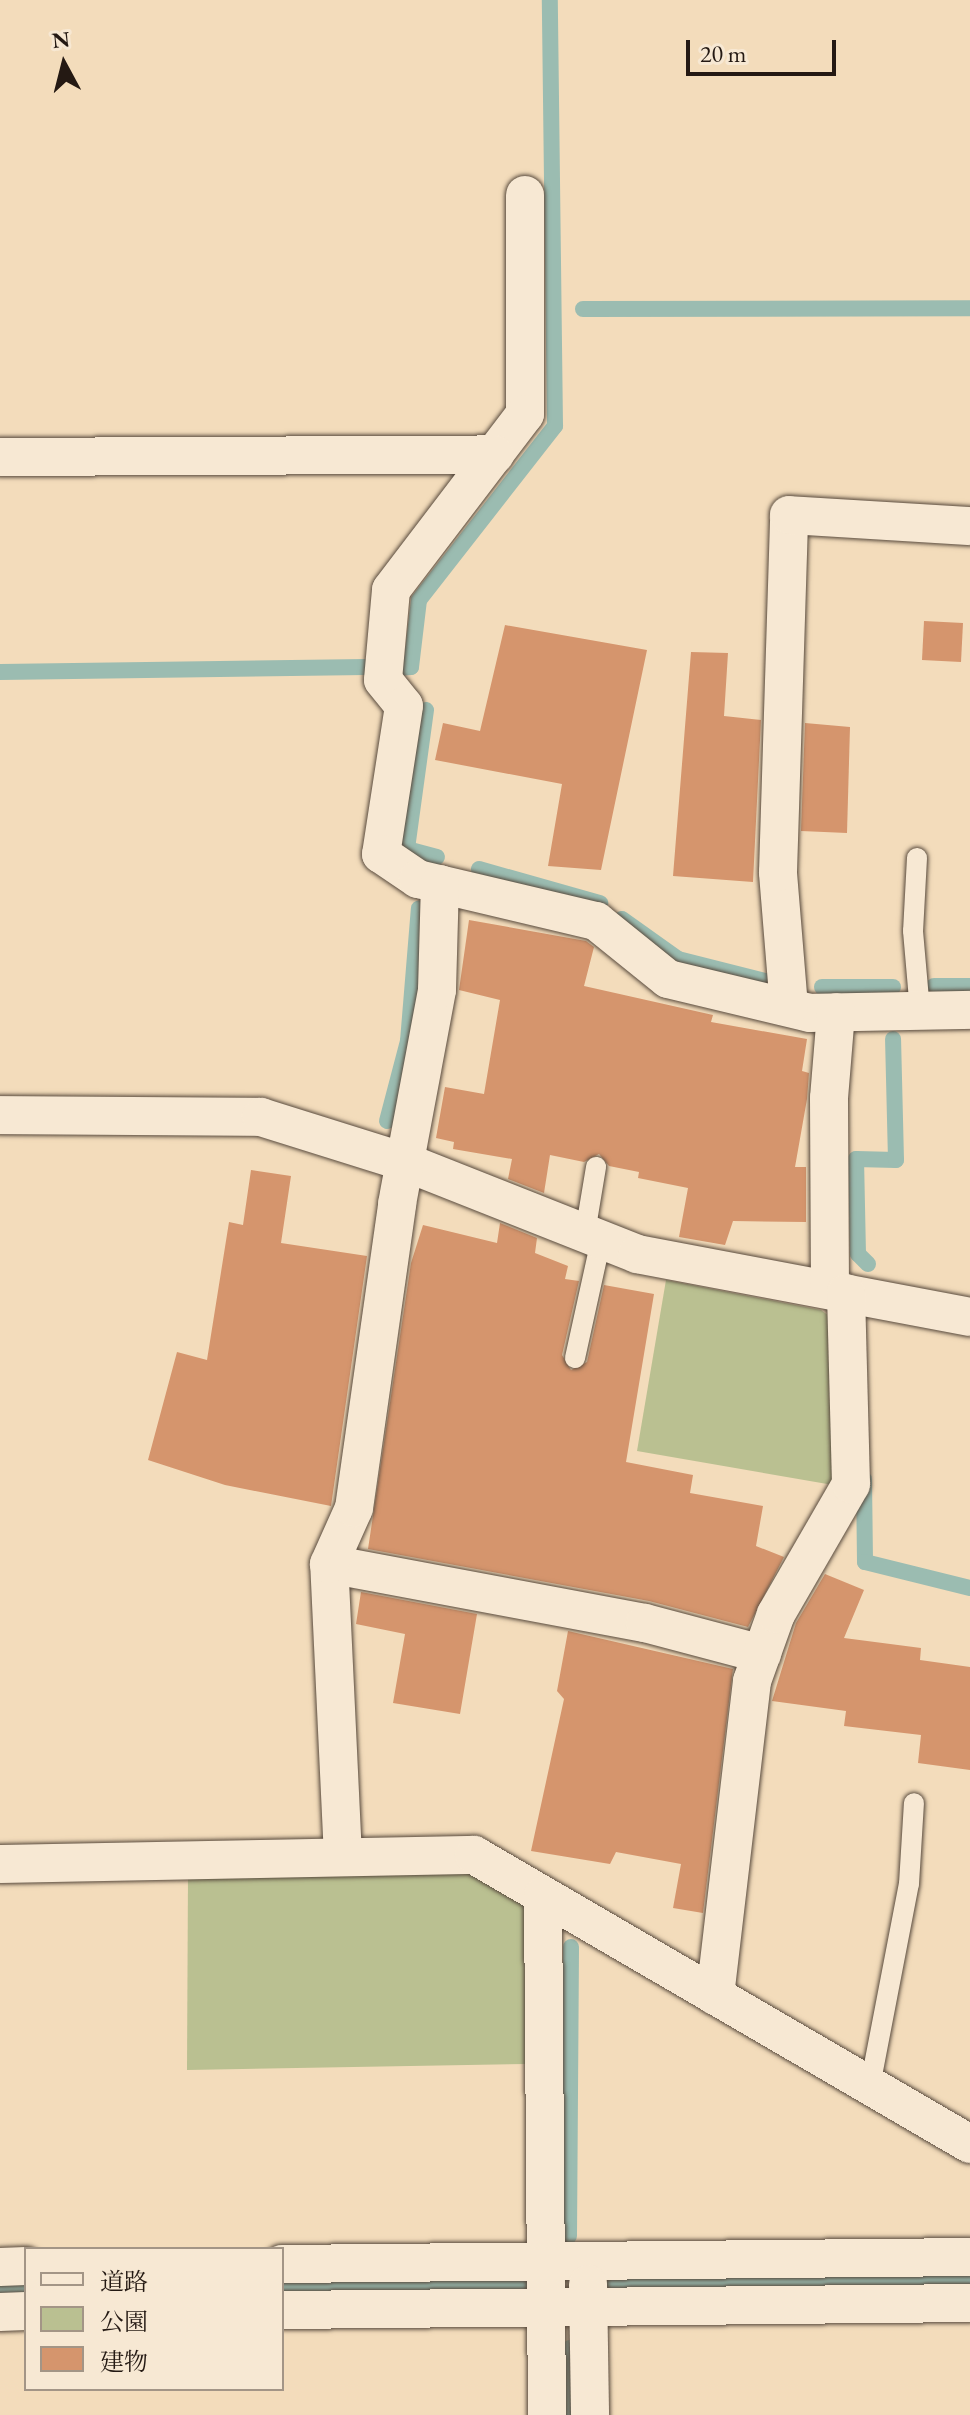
<!DOCTYPE html>
<html>
<head>
<meta charset="utf-8">
<style>
	body { margin:0 }
	#map { position:relative; width:970px; height:2415px; overflow:hidden; background:#f3dcbb; font-family:"EB Garamond","Noto Serif JP",serif }
	div>[style] { position:absolute }
	.green>* { inset:0; background:#bac091 }
	.stream>* { height:16px; margin:-8px; padding:0 8px; transform-origin:8px; border-radius:8px; background:#9bbcb1 }
	.building>* { inset:0; background:#d5956d }
	.roads { filter:drop-shadow(0 0 2px #584a3d) drop-shadow(0 0 2px #584a3d) }
	.service>* { height:20px; margin:-10px; padding:0 10px; transform-origin:10px; border-radius:10px; background:#f7e8d3 }
	.minor>* { height:38px; margin:-19px; padding:0 19px; transform-origin:19px; border-radius:19px; background:#f7e8d3 }
	span { translate:-50% -50%; white-space:nowrap; text-align:center; line-height:1.15; -webkit-text-stroke:6px #f7e8d3; paint-order:stroke }
	.legend { position:absolute; left:24px; top:2247px; width:260px; height:144px; box-sizing:border-box; background:#f7e8d3; border:2px solid #a39586; margin:0; padding:10px 14px; list-style:none; font-size:24px; color:#241913 }
	.legend li { display:flex; align-items:center; gap:16px; height:40px }
	.legend b { width:40px; border:2px solid #a39586 }
	.north { position:absolute; left:24px; top:24px; width:80px; height:80px; -webkit-text-stroke:6px #f7e8d3; paint-order:stroke; rotate:353deg; font-size:22px; font-weight:700; line-height:32px; text-align:center; color:#241913 }
	.north::after { content:''; display:block; margin:auto; width:28px; height:36px; background:#241913; clip-path:polygon(50% 0,100% 100%,50% 72%,0 100%) }
	.scale { position:absolute; left:686px; top:40px; width:150px; height:36px; box-sizing:border-box; border:4px solid #241913; border-top:0; padding-left:10px; font-size:24px; line-height:28px; white-space:nowrap; color:#241913; -webkit-text-stroke:6px #f7e8d3; paint-order:stroke }
</style>
</head>
<body>
<div id="map">
	<div class="green">
		<i style="clip-path:polygon(666px 1280px,821px 1310px,833px 1319px,833px 1485px,637px 1451px)"></i>
		<i style="clip-path:polygon(473px 1871px,524px 1901px,526px 2064px,187px 2070px,188px 1875px)"></i>
	</div>
	<div class="stream">
		<i style="left:583px;top:309px;width:387px;rotate:-0.1deg"></i>
		<i style="left:397px;top:668px;width:14px;rotate:-4deg"></i>
		<i style="left:411px;top:667px;width:67px;rotate:-83.2deg"></i>
		<i style="left:419px;top:600px;width:221px;rotate:-52deg"></i>
		<i style="left:555px;top:426px;width:426px;rotate:-90.7deg"></i>
		<i style="left:0;top:672px;width:366px;rotate:-0.8deg"></i>
		<i style="left:426px;top:710px;width:140px;rotate:97.8deg"></i>
		<i style="left:407px;top:849px;width:31px;rotate:15deg"></i>
		<i style="left:479px;top:869px;width:126px;rotate:15.7deg"></i>
		<i style="left:622px;top:919px;width:69px;rotate:35.5deg"></i>
		<i style="left:678px;top:959px;width:90px;rotate:14.2deg"></i>
		<i style="left:934px;top:986px;width:36px"></i>
		<i style="left:822px;top:987px;width:71px"></i>
		<i style="left:387px;top:1121px;width:83px;rotate:-75.3deg"></i>
		<i style="left:408px;top:1041px;width:133px;rotate:-85.3deg"></i>
		<i style="left:868px;top:1264px;width:14px;rotate:-135deg"></i>
		<i style="left:858px;top:1254px;width:95px;rotate:-91.2deg"></i>
		<i style="left:856px;top:1159px;width:40px;rotate:1.4deg"></i>
		<i style="left:896px;top:1160px;width:121px;rotate:-91.4deg"></i>
		<i style="left:864px;top:1479px;width:83px;rotate:89.3deg"></i>
		<i style="left:865px;top:1562px;width:108px;rotate:13.9deg"></i>
		<i style="left:569px;top:2236px;width:289px;rotate:-89.6deg"></i>
		<i style="left:612px;top:2282px;width:358px;rotate:-0.5deg"></i>
		<i style="left:282px;top:2285px;width:241px;rotate:-0.5deg"></i>
		<i style="left:0;top:2286px;width:26px"></i>
		<i style="left:570px;top:2348px;width:67px;rotate:90deg"></i>
	</div>
	<div class="building">
		<i style="clip-path:polygon(924px 621px,963px 623px,961px 662px,922px 660px)"></i>
		<i style="clip-path:polygon(505px 625px,647px 650px,601px 870px,548px 866px,562px 784px,435px 760px,443px 723px,480px 731px)"></i>
		<i style="clip-path:polygon(691px 652px,728px 653px,724px 716px,761px 720px,753px 882px,673px 876px)"></i>
		<i style="clip-path:polygon(805px 723px,850px 727px,847px 833px,801px 831px)"></i>
		<i style="clip-path:polygon(469px 920px,586px 941px,594px 947px,584px 986px,713px 1015px,711px 1022px,807px 1039px,802px 1071px,809px 1073px,807px 1099px,795px 1167px,806px 1167px,806px 1222px,733px 1221px,725px 1245px,679px 1237px,688px 1188px,638px 1178px,639px 1172px,609px 1166px,599px 1154px,584px 1162px,550px 1155px,544px 1193px,508px 1179px,512px 1159px,453px 1149px,454px 1142px,436px 1138px,445px 1087px,484px 1094px,500px 1000px,459px 990px)"></i>
		<i style="clip-path:polygon(251px 1170px,291px 1176px,281px 1243px,367px 1256px,331px 1506px,225px 1485px,148px 1460px,177px 1352px,207px 1360px,229px 1222px,243px 1225px)"></i>
		<i style="clip-path:polygon(500px 1223px,537px 1238px,535px 1253px,568px 1266px,565px 1279px,579px 1281px,562px 1355px,571px 1370px,587px 1362px,604px 1285px,654px 1294px,626px 1462px,693px 1475px,690px 1493px,763px 1506px,756px 1546px,784px 1557px,748px 1627px,649px 1601px,368px 1549px,411px 1263px,423px 1225px,497px 1243px)"></i>
		<i style="clip-path:polygon(825px 1574px,864px 1590px,844px 1638px,921px 1648px,920px 1660px,970px 1667px,970px 1770px,918px 1763px,921px 1735px,844px 1726px,846px 1711px,772px 1701px,796px 1623px)"></i>
		<i style="clip-path:polygon(361px 1592px,477px 1614px,460px 1714px,393px 1703px,405px 1634px,356px 1624px)"></i>
		<i style="clip-path:polygon(568px 1631px,733px 1669px,703px 1913px,673px 1908px,681px 1864px,616px 1852px,610px 1864px,531px 1851px,564px 1699px,557px 1691px)"></i>
	</div>
	<div class="roads">
		<div class="service">
			<i style="left:917px;top:858px;width:73px;rotate:93.1deg"></i>
			<i style="left:913px;top:931px;width:80px;rotate:85deg"></i>
			<i style="left:585px;top:1233px;width:67px;rotate:-80.5deg"></i>
			<i style="left:575px;top:1358px;width:121px;rotate:-77.6deg"></i>
			<i style="left:870px;top:2086px;width:206px;rotate:-79.1deg"></i>
			<i style="left:909px;top:1884px;width:81px;rotate:-86.5deg"></i>
		</div>
		<div class="minor">
			<i style="left:525px;top:195px;width:219px;rotate:90deg"></i>
			<i style="left:525px;top:414px;width:221px;rotate:127.3deg"></i>
			<i style="left:391px;top:590px;width:90px;rotate:95.1deg"></i>
			<i style="left:383px;top:680px;width:33px;rotate:51deg"></i>
			<i style="left:404px;top:706px;width:150px;rotate:98.8deg"></i>
			<i style="left:381px;top:854px;width:45px;rotate:34deg"></i>
			<i style="left:418px;top:879px;width:183px;rotate:13.3deg"></i>
			<i style="left:596px;top:921px;width:92px;rotate:38.9deg"></i>
			<i style="left:668px;top:979px;width:146px;rotate:13.5deg"></i>
			<i style="left:810px;top:1013px;width:160px;rotate:-1.1deg"></i>
			<i style="left:0;top:457px;width:495px;rotate:-0.3deg"></i>
			<i style="left:789px;top:1007px;width:135px;rotate:-94.7deg"></i>
			<i style="left:778px;top:872px;width:357px;rotate:-88.2deg"></i>
			<i style="left:789px;top:515px;width:181px;rotate:3.5deg"></i>
			<i style="left:0;top:1115px;width:261px;rotate:0.4deg"></i>
			<i style="left:261px;top:1117px;width:151px;rotate:17.4deg"></i>
			<i style="left:405px;top:1162px;width:250px;rotate:21.6deg"></i>
			<i style="left:637px;top:1254px;width:339px;rotate:10.7deg"></i>
			<i style="left:830px;top:1290px;width:192px;rotate:-90.3deg"></i>
			<i style="left:829px;top:1098px;width:86px;rotate:-85.3deg"></i>
			<i style="left:329px;top:1564px;width:321px;rotate:10.6deg"></i>
			<i style="left:645px;top:1623px;width:121px;rotate:14.8deg"></i>
			<i style="left:343px;top:1857px;width:293px;rotate:-92.7deg"></i>
			<i style="left:329px;top:1564px;width:61px;rotate:-65.9deg"></i>
			<i style="left:354px;top:1508px;width:307px;rotate:-81.9deg"></i>
			<i style="left:397px;top:1204px;width:218px;rotate:-79.4deg"></i>
			<i style="left:437px;top:990px;width:106px;rotate:-88.4deg"></i>
			<i style="left:0;top:1864px;width:474px;rotate:-1.1deg"></i>
			<i style="left:474px;top:1855px;width:574px;rotate:30.23deg"></i>
			<i style="left:543px;top:1896px;width:519px;rotate:89.56deg"></i>
			<i style="left:715px;top:1996px;width:317px;rotate:-83.3deg"></i>
			<i style="left:752px;top:1681px;width:71px;rotate:-70.3deg"></i>
			<i style="left:776px;top:1614px;width:150px;rotate:-60deg"></i>
			<i style="left:851px;top:1484px;width:191px;rotate:-91.5deg"></i>
			<i style="left:282px;top:2264px;width:688px;rotate:-0.58deg"></i>
			<i style="left:0;top:2267px;width:26px;rotate:-2deg"></i>
			<i style="left:588px;top:2284px;width:131px;rotate:89.1deg"></i>
			<i style="left:282px;top:2310px;width:688px;rotate:-0.58deg"></i>
			<i style="left:0;top:2312px;width:26px;rotate:-2deg"></i>
		</div>
	</div>
	<ul class="legend">
	<li><b style="height:10px;background:#f7e8d3"></b>道路</li>
	<li><b style="height:22px;background:#bac091"></b>公園</li>
	<li><b style="height:22px;background:#d5956d"></b>建物</li>
	</ul>
	<div class="north">N</div>
	<div class="scale">20 m</div>
</div>
</body>
</html>
